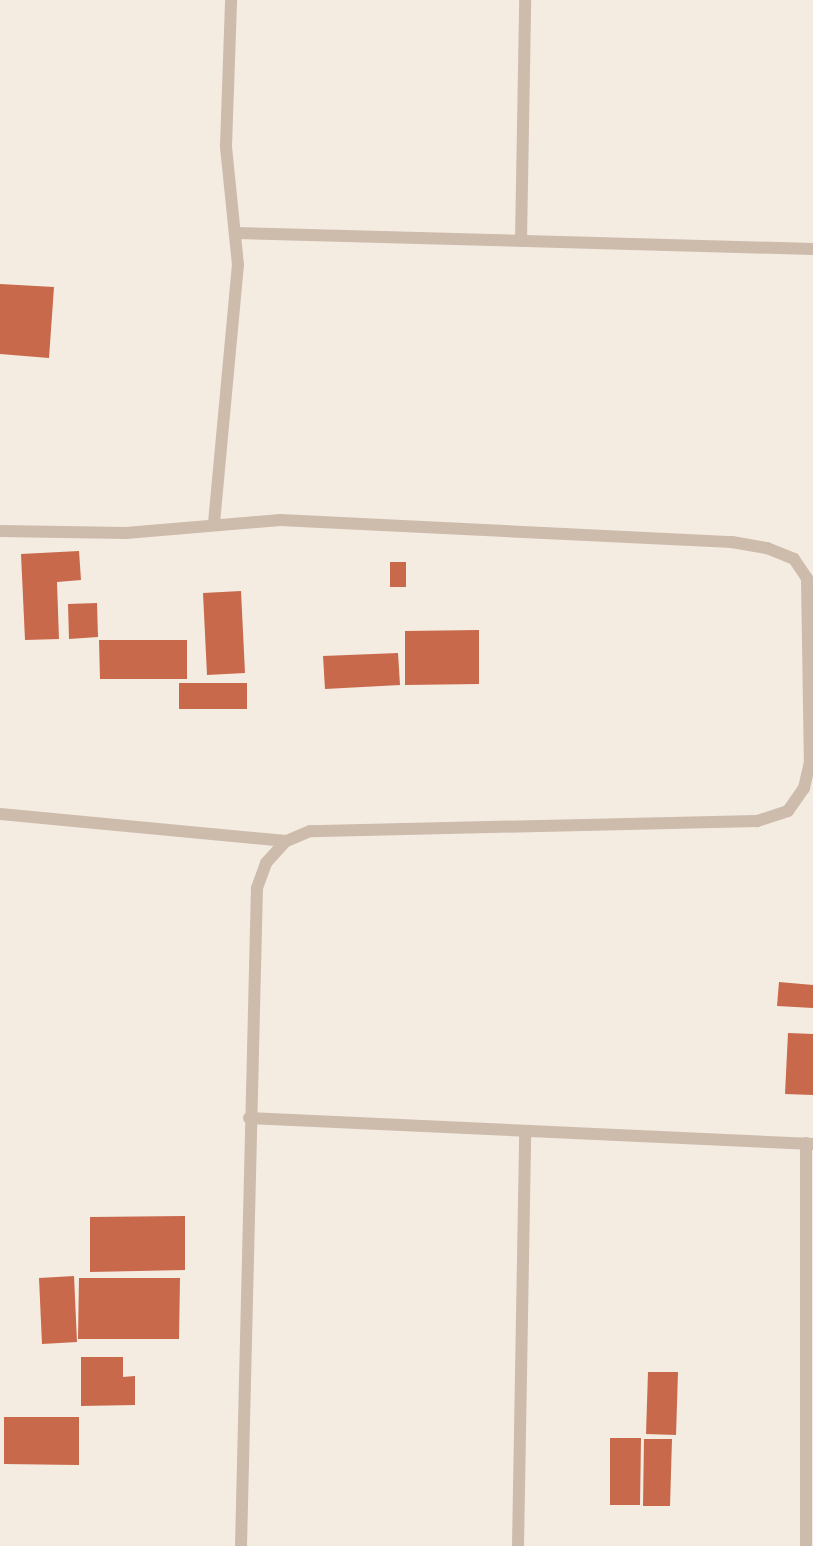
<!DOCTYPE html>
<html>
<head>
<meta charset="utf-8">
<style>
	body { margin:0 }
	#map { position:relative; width:813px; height:1546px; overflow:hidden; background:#f4ebe1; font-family:"Noto Sans",sans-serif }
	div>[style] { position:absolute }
	.building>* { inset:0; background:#c8694b }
	.minor>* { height:12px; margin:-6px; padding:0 6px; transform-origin:6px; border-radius:6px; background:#cdbbac }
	span { translate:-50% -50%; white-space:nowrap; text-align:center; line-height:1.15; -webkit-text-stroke:4.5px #fbf5ee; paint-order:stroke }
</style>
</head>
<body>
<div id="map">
	<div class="building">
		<i style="clip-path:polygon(0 284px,54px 287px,49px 358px,0 354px)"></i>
		<i style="clip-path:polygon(79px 551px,81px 580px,57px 582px,59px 639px,25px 640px,21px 554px)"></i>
		<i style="clip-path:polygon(390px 562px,406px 562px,406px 587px,390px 587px)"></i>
		<i style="clip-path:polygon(241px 591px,245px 673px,207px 675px,203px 593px)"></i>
		<i style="clip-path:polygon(97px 603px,98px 637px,69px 639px,68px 604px)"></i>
		<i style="clip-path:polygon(479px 630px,479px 684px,405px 685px,405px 631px)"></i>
		<i style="clip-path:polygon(99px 640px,187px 640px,187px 679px,100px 679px)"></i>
		<i style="clip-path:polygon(398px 653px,400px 685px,325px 689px,323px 656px)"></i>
		<i style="clip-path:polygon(179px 683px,247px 683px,247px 709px,179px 709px)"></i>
		<i style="clip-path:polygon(779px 982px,813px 985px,813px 1008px,777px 1006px)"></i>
		<i style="clip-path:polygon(788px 1033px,813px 1034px,813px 1095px,785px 1094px)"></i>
		<i style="clip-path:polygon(185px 1216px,185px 1270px,90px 1272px,90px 1217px)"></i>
		<i style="clip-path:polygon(74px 1276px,77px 1342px,42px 1344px,39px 1278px)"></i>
		<i style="clip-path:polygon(79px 1278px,180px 1278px,179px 1339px,78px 1339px)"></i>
		<i style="clip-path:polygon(81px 1357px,123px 1357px,123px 1377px,135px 1376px,135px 1405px,81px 1406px)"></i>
		<i style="clip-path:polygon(648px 1372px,678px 1372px,676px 1435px,646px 1434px)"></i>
		<i style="clip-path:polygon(4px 1417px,79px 1417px,79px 1465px,4px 1464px)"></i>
		<i style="clip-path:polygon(610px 1438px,641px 1438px,640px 1505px,610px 1505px)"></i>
		<i style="clip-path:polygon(644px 1439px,672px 1439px,670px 1506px,643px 1506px)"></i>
	</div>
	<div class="minor">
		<i style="left:236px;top:233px;width:577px;rotate:1.59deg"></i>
		<i style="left:521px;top:241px;width:241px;rotate:-89deg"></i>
		<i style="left:214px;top:523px;width:259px;rotate:-84.7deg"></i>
		<i style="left:238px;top:265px;width:120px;rotate:-95.8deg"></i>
		<i style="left:226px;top:146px;width:146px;rotate:-88deg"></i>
		<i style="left:0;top:531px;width:126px;rotate:0.9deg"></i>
		<i style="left:126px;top:533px;width:155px;rotate:-4.8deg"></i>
		<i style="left:280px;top:520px;width:453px;rotate:2.8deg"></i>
		<i style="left:732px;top:542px;width:36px;rotate:10deg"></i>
		<i style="left:767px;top:548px;width:29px;rotate:22deg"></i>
		<i style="left:794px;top:559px;width:23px;rotate:56deg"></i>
		<i style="left:807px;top:578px;width:184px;rotate:89.1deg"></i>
		<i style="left:810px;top:762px;width:27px;rotate:103deg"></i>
		<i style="left:804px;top:788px;width:28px;rotate:125deg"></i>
		<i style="left:788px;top:811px;width:33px;rotate:162deg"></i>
		<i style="left:757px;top:821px;width:447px;rotate:178.7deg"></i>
		<i style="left:310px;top:831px;width:26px;rotate:157deg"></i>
		<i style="left:286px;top:841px;width:287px;rotate:-174.6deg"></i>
		<i style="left:249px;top:1118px;width:565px;rotate:2.64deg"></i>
		<i style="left:806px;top:1143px;width:403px;rotate:90deg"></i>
		<i style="left:241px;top:1546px;width:658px;rotate:-88.61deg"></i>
		<i style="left:257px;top:888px;width:27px;rotate:-70deg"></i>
		<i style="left:266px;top:863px;width:30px;rotate:-48deg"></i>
		<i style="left:518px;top:1546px;width:413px;rotate:-89deg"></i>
	</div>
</div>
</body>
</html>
